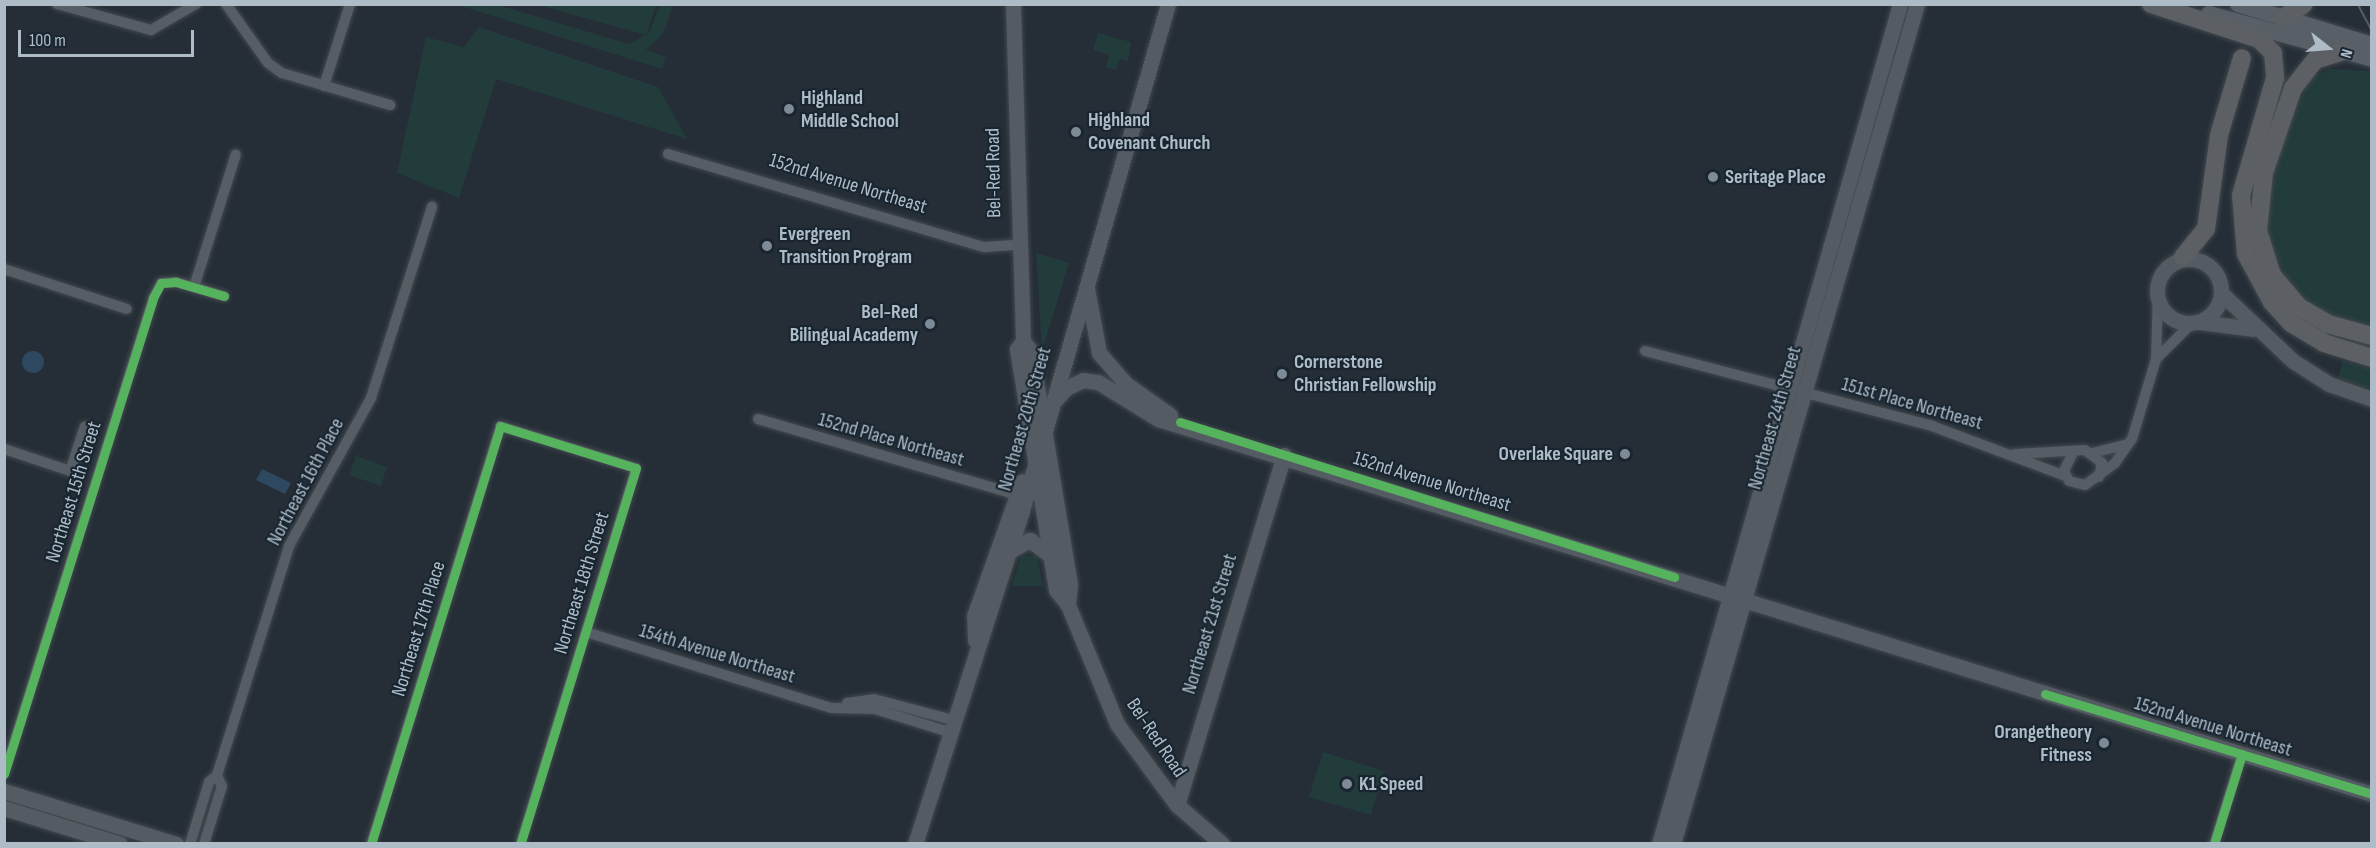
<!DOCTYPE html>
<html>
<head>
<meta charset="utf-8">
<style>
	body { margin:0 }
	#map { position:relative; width:2376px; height:848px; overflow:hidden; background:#252e36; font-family:"Sofia Sans Condensed",sans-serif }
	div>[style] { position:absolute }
	.green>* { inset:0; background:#223b3b }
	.water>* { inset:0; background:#2e495f }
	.round { border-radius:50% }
	.roads { filter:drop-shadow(0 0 2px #42484e) drop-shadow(0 0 2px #42484e) }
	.street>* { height:10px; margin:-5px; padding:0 5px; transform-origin:5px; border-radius:5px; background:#565d64 }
	.secondary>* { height:15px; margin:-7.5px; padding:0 7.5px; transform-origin:7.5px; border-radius:7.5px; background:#545b62 }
	.secondary>.ring { margin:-7.5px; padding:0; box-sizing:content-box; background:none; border:15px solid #545b62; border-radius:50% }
	.primary>* { height:16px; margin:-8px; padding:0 8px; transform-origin:8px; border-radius:8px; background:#585f66 }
	.highway>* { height:18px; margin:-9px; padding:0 9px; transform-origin:9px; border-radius:9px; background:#5c5f63 }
	.tram>* { height:1.5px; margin:-0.75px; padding:0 0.75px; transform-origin:0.75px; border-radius:0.75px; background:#545b61 }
	.cycleway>* { height:9px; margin:-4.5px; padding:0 4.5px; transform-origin:4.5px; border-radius:4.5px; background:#56b35d }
	.dots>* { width:16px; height:16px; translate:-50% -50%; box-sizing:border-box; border:3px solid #192631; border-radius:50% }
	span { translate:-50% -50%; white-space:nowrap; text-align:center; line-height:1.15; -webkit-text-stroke:4.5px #192631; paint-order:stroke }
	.poi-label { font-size:20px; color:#aebcc8; font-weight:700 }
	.left { translate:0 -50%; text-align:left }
	.right { translate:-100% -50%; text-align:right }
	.street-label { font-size:20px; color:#aebcc8 }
	.frame { position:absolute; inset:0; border:6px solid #aebcc8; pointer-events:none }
	.north { position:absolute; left:2298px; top:18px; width:60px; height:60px; -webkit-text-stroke:4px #192631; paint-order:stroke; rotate:107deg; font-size:16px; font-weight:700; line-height:24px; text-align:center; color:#aebcc8 }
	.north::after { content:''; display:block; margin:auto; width:21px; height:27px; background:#aebcc8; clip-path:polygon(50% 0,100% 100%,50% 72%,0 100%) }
	.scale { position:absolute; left:18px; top:30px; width:176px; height:27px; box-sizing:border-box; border:3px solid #aebcc8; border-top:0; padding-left:8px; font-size:18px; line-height:21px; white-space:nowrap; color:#aebcc8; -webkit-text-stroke:4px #192631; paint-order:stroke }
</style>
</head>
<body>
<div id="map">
	<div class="green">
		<i style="clip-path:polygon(458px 5px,498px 5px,629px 44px,649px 33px,660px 5px,673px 5px,663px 34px,646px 50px,666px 57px,662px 69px)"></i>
		<i style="clip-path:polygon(538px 5px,656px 4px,656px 5px,646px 35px)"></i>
		<i style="clip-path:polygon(479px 27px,658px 87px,687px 139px,496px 79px,459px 198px,397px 173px,426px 37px,464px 47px)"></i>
		<i style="clip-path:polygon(1098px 33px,1131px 42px,1128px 61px,1120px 59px,1116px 70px,1106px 67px,1109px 55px,1093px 50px)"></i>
		<i style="clip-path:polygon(2330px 69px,2371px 71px,2371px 329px,2339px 322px,2314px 308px,2286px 277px,2269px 239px,2266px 206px,2281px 145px,2310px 78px)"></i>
		<i style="clip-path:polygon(1036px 253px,1069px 263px,1042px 351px)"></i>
		<i style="clip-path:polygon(2343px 361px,2371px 369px,2371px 389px,2338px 379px)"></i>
		<i style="clip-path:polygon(356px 456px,387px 467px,381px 486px,349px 475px)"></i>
		<i style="clip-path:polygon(1021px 556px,1037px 556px,1043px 586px,1012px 586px)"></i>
		<i style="clip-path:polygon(1323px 752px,1384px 771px,1371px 815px,1309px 797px)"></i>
	</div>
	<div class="water">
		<i class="round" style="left:22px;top:351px;width:22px;height:22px"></i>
		<i style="clip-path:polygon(262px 469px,291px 483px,285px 494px,256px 480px)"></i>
	</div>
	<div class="roads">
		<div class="street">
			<i style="left:57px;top:4px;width:98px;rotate:15.5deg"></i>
			<i style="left:151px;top:30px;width:52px;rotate:-30deg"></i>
			<i style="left:226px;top:4px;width:72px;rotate:54.6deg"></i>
			<i style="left:268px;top:63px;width:17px;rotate:36deg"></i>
			<i style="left:282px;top:73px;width:113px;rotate:16.5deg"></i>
			<i style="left:324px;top:86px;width:86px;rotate:-72.4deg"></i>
			<i style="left:668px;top:154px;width:330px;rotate:16.4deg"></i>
			<i style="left:985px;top:247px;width:32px;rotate:-4deg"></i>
			<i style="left:4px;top:269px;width:129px;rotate:18deg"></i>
			<i style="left:194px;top:287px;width:139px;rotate:-72.5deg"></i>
			<i style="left:1645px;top:351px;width:297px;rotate:14.6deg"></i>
			<i style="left:1932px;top:426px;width:143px;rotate:20.5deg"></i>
			<i style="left:2156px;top:359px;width:51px;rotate:-45deg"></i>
			<i style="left:758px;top:419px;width:268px;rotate:16.3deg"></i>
			<i style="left:4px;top:449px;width:70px;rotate:18.4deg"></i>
			<i style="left:70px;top:471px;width:47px;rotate:-71.6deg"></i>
			<i style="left:2074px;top:451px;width:22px;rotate:117deg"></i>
			<i style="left:2064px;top:471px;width:11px;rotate:63deg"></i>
			<i style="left:2069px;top:481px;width:16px;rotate:14deg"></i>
			<i style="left:2085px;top:485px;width:37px;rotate:-36deg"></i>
			<i style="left:2115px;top:463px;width:29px;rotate:-55deg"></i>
			<i style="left:2132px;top:439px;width:84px;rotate:-73.3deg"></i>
			<i style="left:2156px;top:359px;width:66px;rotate:-88.3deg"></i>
			<i style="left:2092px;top:453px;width:37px;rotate:-14deg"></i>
			<i style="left:2015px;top:454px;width:70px;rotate:-3.3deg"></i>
			<i style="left:2085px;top:450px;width:21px;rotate:37deg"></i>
			<i style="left:2102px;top:463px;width:14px;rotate:102deg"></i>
			<i style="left:586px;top:632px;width:257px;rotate:17.2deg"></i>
			<i style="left:832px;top:708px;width:43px;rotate:1.3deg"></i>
			<i style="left:875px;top:709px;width:77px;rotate:17.3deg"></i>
			<i style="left:847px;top:703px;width:27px;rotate:-8deg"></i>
			<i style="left:874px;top:699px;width:82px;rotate:14.9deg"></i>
			<i style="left:4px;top:774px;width:499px;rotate:-72.6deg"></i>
			<i style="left:153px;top:298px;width:17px;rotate:-62deg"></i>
			<i style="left:161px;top:283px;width:15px;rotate:-4deg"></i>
			<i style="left:176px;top:282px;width:50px;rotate:16.3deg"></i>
			<i style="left:217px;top:775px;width:240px;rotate:-72.5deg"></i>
			<i style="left:289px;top:546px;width:169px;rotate:-61deg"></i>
			<i style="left:371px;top:398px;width:201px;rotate:-72.3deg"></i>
			<i style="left:190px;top:844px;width:65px;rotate:-73deg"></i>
			<i style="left:209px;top:782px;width:11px;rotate:-41deg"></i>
			<i style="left:217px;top:775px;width:12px;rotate:66deg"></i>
			<i style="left:222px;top:786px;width:61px;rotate:107.2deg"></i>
			<i style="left:371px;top:844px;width:437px;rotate:-72.8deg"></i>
			<i style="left:500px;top:426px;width:142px;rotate:17.2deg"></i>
			<i style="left:636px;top:468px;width:393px;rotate:107.1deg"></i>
			<i style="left:2214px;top:844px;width:94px;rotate:-72.7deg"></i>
		</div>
		<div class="secondary">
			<i style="left:1013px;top:4px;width:337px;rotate:88.3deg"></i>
			<i style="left:1023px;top:341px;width:10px;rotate:127deg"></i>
			<i style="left:1017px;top:349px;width:244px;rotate:80.8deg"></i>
			<i style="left:1056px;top:590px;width:19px;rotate:51deg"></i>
			<i style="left:1068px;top:605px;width:129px;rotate:67.6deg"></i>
			<i style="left:1117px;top:724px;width:101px;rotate:53.5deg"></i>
			<i style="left:1177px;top:805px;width:60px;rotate:40.9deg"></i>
			<i class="ring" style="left:2157px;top:259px;width:49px;height:49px"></i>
			<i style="left:1087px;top:288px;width:66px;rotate:79.5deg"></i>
			<i style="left:1099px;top:353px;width:41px;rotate:48.9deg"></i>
			<i style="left:1126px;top:384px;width:54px;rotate:35.2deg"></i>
			<i style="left:2221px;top:293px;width:99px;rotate:43.4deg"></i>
			<i style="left:2293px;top:361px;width:43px;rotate:32.6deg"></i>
			<i style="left:2329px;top:384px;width:46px;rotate:19.2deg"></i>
			<i style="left:2200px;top:322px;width:53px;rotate:7.5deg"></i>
			<i style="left:1023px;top:341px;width:13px;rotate:51deg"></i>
			<i style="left:1031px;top:351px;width:237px;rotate:80.5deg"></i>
			<i style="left:1070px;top:585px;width:20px;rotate:96deg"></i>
			<i style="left:1049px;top:407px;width:25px;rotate:-48deg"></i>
			<i style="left:1066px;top:388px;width:19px;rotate:-25deg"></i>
			<i style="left:1083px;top:380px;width:15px;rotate:8deg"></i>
			<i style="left:1098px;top:382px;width:70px;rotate:31.7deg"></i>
			<i style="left:1158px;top:419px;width:1271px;rotate:17.17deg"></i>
			<i style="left:1008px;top:552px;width:25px;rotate:-29deg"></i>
			<i style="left:1030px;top:540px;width:23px;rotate:38deg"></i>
			<i style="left:975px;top:640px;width:24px;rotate:-92deg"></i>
			<i style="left:974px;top:616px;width:143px;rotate:-70.4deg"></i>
			<i style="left:4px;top:791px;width:180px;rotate:17.1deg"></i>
			<i style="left:1177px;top:805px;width:366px;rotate:-73deg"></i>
			<i style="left:4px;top:808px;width:121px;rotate:17.2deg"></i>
			<i style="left:915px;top:844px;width:347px;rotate:-72.2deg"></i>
			<i style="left:1021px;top:514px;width:531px;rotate:-73.92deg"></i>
			<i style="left:1659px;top:844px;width:874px;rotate:-73.99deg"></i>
			<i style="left:1673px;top:844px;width:875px;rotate:-73.8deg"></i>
		</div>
		<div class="primary">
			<i style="left:2238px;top:4px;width:140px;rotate:17deg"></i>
			<i style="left:2209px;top:14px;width:169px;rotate:15.4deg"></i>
		</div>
		<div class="highway">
			<i style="left:2151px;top:4px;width:114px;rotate:18deg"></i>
			<i style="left:2259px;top:39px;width:20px;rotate:45deg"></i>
			<i style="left:2273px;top:53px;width:25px;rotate:85deg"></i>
			<i style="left:2275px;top:78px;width:122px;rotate:106.2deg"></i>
			<i style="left:2241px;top:195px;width:59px;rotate:85.2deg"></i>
			<i style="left:2246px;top:254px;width:55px;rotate:61.6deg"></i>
			<i style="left:2272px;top:302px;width:28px;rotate:48deg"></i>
			<i style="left:2291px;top:323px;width:39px;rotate:31deg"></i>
			<i style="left:2324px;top:343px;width:50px;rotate:17.4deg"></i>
			<i style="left:2283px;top:18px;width:25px;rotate:-34deg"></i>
			<i style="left:2344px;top:51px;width:30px;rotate:163deg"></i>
			<i style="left:2315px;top:60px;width:36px;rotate:128deg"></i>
			<i style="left:2293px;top:88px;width:90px;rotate:108.8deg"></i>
			<i style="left:2264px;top:173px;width:58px;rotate:95.9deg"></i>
			<i style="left:2258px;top:231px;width:46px;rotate:72.3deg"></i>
			<i style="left:2272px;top:275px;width:42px;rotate:49.8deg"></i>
			<i style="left:2299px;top:307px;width:34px;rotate:30deg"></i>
			<i style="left:2328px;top:324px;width:46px;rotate:15.3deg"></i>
			<i style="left:2183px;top:257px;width:36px;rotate:-51deg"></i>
			<i style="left:2206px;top:229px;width:95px;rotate:-82.1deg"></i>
			<i style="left:2219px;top:135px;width:80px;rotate:-73.4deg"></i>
		</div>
	</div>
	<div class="tram">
		<i style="left:2358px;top:4px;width:30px;rotate:62deg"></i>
	</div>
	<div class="cycleway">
		<i style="left:1180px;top:422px;width:518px;rotate:17.42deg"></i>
		<i style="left:2045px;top:694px;width:342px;rotate:17deg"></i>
		<i style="left:4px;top:774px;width:499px;rotate:-72.6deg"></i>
		<i style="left:153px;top:298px;width:17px;rotate:-62deg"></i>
		<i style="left:161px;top:283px;width:15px;rotate:-4deg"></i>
		<i style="left:176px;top:282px;width:50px;rotate:16.3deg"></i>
		<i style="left:371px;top:844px;width:437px;rotate:-72.8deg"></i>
		<i style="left:500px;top:426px;width:142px;rotate:17.2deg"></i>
		<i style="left:636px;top:468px;width:393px;rotate:107.1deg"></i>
		<i style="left:2214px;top:844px;width:94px;rotate:-72.7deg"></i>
	</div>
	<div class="dots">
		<i style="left:789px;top:109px;background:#7e8a95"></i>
		<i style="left:1076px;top:132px;background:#7e8a95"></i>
		<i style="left:1713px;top:177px;background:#7e8a95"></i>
		<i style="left:767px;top:246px;background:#7e8a95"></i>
		<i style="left:930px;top:324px;background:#7e8a95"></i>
		<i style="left:1282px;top:374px;background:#7e8a95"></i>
		<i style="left:1625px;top:454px;background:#7e8a95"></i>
		<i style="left:2104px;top:743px;background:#7e8a95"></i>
		<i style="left:1347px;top:784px;background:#7e8a95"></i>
	</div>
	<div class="poi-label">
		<span class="left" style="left:801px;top:110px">Highland<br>Middle School</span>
		<span class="left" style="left:1088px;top:132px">Highland<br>Covenant Church</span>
		<span class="left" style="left:1725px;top:177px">Seritage Place</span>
		<span class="left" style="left:779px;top:246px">Evergreen<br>Transition Program</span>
		<span class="right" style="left:918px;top:324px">Bel-Red<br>Bilingual Academy</span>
		<span class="left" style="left:1294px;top:374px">Cornerstone<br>Christian Fellowship</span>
		<span class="right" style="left:1613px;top:454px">Overlake Square</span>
		<span class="right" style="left:2092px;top:744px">Orangetheory<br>Fitness</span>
		<span class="left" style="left:1359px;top:784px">K1 Speed</span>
	</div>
	<div class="street-label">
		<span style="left:994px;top:173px;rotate:-91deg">Bel-Red Road</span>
		<span style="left:848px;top:184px;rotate:17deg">152nd Avenue Northeast</span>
		<span style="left:1912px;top:404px;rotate:16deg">151st Place Northeast</span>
		<span style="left:1775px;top:418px;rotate:-74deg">Northeast 24th Street</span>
		<span style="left:1025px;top:419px;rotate:-74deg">Northeast 20th Street</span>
		<span style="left:891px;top:440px;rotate:16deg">152nd Place Northeast</span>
		<span style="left:306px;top:482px;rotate:-62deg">Northeast 16th Place</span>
		<span style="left:1432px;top:482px;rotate:17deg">152nd Avenue Northeast</span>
		<span style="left:74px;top:492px;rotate:-73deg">Northeast 15th Street</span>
		<span style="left:582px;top:583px;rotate:-73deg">Northeast 18th Street</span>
		<span style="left:1210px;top:624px;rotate:-73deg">Northeast 21st Street</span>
		<span style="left:419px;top:629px;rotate:-73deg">Northeast 17th Place</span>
		<span style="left:717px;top:654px;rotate:17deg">154th Avenue Northeast</span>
		<span style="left:2213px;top:727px;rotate:17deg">152nd Avenue Northeast</span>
		<span style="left:1156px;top:738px;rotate:56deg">Bel-Red Road</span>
	</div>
	<div class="frame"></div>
	<div class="north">N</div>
	<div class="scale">100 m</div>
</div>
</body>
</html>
